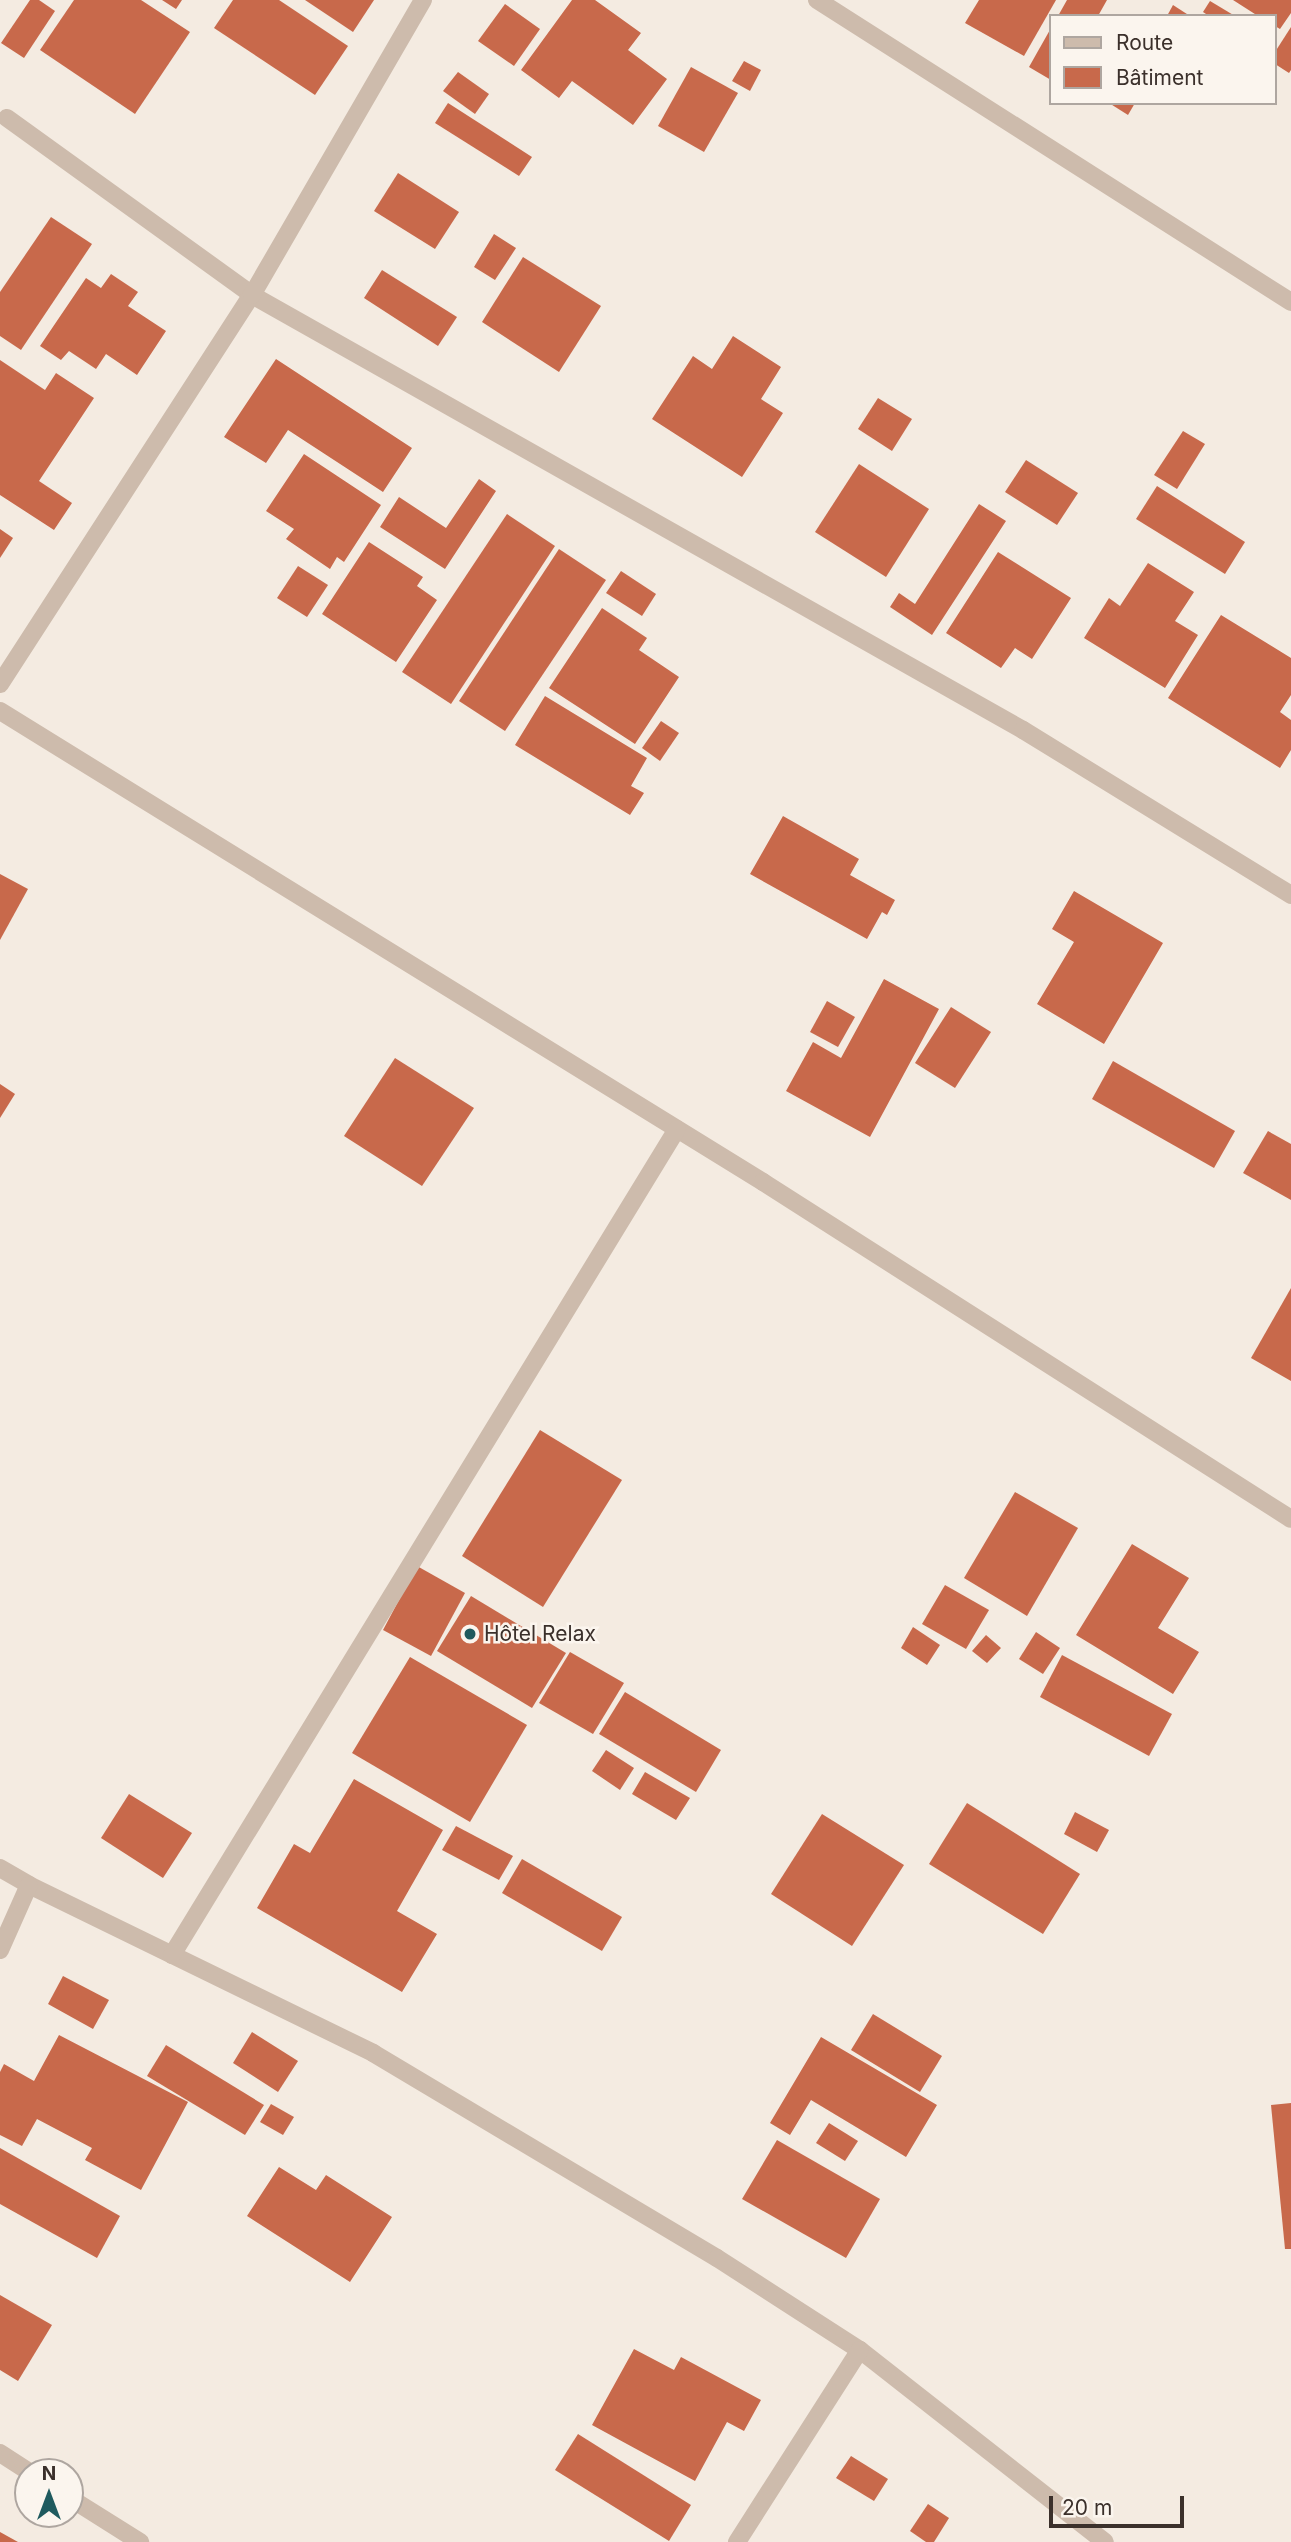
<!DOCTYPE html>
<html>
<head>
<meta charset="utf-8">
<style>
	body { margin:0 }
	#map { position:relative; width:1291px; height:2542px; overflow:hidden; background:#f4ebe1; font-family:Inter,sans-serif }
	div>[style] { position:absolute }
	.building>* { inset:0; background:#c8694b }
	.minor>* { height:18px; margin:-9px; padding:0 9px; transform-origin:9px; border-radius:9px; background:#cdbbac }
	.dots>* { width:19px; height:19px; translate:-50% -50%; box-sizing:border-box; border:4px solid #fbf5ee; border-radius:50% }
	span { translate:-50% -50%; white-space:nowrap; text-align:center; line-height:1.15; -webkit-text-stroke:5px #fbf5ee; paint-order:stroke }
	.poi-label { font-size:21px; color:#3b302b }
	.left { translate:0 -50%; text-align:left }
	.legend { position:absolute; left:1049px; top:14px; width:228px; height:91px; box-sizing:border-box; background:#fbf5ee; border:2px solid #aea6a0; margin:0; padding:9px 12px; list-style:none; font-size:21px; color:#3b302b }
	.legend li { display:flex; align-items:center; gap:14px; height:35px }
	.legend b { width:35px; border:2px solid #aea6a0 }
	.north { position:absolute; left:14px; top:2458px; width:70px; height:70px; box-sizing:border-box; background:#fbf5ee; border:2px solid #aea6a0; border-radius:50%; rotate:0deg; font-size:19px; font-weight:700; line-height:28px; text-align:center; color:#3b302b }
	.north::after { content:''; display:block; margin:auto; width:24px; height:32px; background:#1f5a5e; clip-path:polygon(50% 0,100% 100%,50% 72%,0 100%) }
	.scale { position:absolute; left:1049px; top:2496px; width:135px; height:32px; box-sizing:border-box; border:4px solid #3b302b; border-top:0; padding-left:9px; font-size:21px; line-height:24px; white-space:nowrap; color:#3b302b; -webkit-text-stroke:5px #fbf5ee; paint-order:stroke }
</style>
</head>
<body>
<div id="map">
	<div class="building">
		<i style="clip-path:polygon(30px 0,39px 0,55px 11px,24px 58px,1px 43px)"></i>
		<i style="clip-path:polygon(74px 0,141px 0,190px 32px,135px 114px,40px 50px)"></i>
		<i style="clip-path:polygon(162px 0,182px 0,176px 9px)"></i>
		<i style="clip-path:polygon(233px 0,279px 0,348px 46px,315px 95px,214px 28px)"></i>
		<i style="clip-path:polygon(305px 0,374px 0,353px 32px)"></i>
		<i style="clip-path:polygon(572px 0,595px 0,641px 33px,628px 50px,667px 79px,633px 125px,572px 81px,559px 98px,521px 70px)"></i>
		<i style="clip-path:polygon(979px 0,1056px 0,1024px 56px,965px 23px)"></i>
		<i style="clip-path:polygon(1067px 0,1107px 0,1098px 16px,1058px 16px)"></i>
		<i style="clip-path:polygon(1233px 0,1291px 0,1291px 13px,1280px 29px,1275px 26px,1275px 16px,1258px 16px)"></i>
		<i style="clip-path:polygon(1210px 1px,1235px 16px,1209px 16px,1203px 12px)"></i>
		<i style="clip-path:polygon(505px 4px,540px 29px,514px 66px,478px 41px)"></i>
		<i style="clip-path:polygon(1173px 5px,1190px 16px,1167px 16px)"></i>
		<i style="clip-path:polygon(1291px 27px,1291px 70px,1289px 73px,1275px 64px,1275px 52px)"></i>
		<i style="clip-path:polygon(1051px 28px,1051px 80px,1029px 67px)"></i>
		<i style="clip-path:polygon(744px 61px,761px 70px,750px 91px,732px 81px)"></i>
		<i style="clip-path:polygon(691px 67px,738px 93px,704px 152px,658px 126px)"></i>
		<i style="clip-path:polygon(458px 72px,489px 94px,475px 114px,443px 91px)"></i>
		<i style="clip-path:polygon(448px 103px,532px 157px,519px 176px,435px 123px)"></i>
		<i style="clip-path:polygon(1109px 103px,1135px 103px,1128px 115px)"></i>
		<i style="clip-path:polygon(398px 173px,459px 212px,435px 249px,374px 211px)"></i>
		<i style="clip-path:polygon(51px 217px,92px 244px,21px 350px,0 336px,0 292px)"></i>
		<i style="clip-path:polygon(494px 234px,516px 248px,495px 280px,474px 267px)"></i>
		<i style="clip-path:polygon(523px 257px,601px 306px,559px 372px,482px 322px)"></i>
		<i style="clip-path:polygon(382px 270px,457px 317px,438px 346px,364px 298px)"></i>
		<i style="clip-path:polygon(111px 274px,138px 292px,128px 306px,166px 331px,137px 375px,106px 354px,96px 369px,69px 351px,61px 360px,40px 346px,86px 278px,101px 288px)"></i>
		<i style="clip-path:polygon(733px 336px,781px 367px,761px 399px,783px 413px,742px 477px,652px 419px,693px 356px,712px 369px)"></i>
		<i style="clip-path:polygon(276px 359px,412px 448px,383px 492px,288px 430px,266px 463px,224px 437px)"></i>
		<i style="clip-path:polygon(0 360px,45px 390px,56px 373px,94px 398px,39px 481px,72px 503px,54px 530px,0 495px)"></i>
		<i style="clip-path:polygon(878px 398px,912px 419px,892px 451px,858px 429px)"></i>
		<i style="clip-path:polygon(1183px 431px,1205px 444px,1177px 489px,1154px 475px)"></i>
		<i style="clip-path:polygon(304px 454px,381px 505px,344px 562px,337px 557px,330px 569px,286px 539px,294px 529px,266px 511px)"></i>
		<i style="clip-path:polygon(1026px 460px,1078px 493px,1057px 525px,1005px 492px)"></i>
		<i style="clip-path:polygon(859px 464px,929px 509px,886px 577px,815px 532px)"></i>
		<i style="clip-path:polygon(479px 479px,496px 491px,445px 569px,380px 527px,399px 497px,446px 528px)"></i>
		<i style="clip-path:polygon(1157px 486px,1245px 542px,1225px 574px,1136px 519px)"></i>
		<i style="clip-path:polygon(979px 504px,1006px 521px,932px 635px,890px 607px,899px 593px,915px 604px)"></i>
		<i style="clip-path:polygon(507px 514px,555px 546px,451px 704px,402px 672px)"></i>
		<i style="clip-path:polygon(0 529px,13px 538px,0 558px)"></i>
		<i style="clip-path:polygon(369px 542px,423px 577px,417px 586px,437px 600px,396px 662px,322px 614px)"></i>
		<i style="clip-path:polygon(559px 549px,606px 580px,505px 731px,459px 701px)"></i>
		<i style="clip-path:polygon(998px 552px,1071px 598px,1032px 659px,1015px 648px,1001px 668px,946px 633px)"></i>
		<i style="clip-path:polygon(1148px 563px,1194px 592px,1175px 621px,1198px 635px,1165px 688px,1084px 638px,1109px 598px,1120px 606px)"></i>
		<i style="clip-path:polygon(298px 566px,328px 585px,307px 617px,277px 598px)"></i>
		<i style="clip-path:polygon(621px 571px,656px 594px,642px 616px,606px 593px)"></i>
		<i style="clip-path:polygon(602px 608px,647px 638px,639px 650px,679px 677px,635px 744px,549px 688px)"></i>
		<i style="clip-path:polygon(1221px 615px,1291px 658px,1291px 695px,1280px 712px,1291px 720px,1291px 750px,1280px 768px,1168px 698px)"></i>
		<i style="clip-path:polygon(545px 696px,647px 758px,631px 786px,644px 793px,630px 815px,515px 745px)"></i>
		<i style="clip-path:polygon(661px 721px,679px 733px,660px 761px,642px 748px)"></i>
		<i style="clip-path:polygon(783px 816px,859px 859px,850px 875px,895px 900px,887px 915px,882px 912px,867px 939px,750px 874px)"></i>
		<i style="clip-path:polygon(0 874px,28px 889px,0 940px)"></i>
		<i style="clip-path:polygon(1074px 891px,1163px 943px,1104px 1044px,1037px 1004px,1074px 942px,1052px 929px)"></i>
		<i style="clip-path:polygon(884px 979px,939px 1009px,870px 1137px,786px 1091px,813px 1042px,841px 1058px)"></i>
		<i style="clip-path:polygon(827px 1001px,855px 1017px,838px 1047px,810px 1032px)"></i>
		<i style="clip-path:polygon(951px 1007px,991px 1032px,955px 1088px,915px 1063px)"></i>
		<i style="clip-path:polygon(395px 1058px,474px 1108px,422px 1186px,344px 1136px)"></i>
		<i style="clip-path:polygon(1113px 1061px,1235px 1131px,1214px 1168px,1092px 1099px)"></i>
		<i style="clip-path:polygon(0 1084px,15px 1094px,0 1118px)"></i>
		<i style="clip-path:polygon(1268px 1131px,1291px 1144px,1291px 1200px,1243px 1173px)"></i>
		<i style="clip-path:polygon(1291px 1288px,1291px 1381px,1251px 1358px)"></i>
		<i style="clip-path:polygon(540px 1430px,622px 1480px,543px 1607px,462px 1556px)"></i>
		<i style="clip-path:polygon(1015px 1492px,1078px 1528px,1027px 1616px,964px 1578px)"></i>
		<i style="clip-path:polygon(1132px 1544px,1189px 1578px,1158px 1628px,1199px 1652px,1173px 1694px,1076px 1635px)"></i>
		<i style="clip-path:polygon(417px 1566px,465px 1593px,431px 1656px,383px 1630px)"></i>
		<i style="clip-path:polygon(945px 1585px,989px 1610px,966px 1649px,922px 1624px)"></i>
		<i style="clip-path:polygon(471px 1596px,566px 1653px,532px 1708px,437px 1651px)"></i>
		<i style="clip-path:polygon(913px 1627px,940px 1645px,927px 1665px,901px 1648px)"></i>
		<i style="clip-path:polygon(1036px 1632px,1060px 1648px,1043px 1674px,1019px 1659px)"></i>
		<i style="clip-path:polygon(986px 1635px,1001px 1648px,987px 1663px,972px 1651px)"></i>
		<i style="clip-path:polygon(570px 1652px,624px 1683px,593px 1734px,539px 1703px)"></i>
		<i style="clip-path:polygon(1062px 1655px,1172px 1714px,1149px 1756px,1040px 1697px)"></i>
		<i style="clip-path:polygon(410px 1657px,527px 1725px,470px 1822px,352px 1753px)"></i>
		<i style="clip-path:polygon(625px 1692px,721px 1750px,696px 1792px,599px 1734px)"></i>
		<i style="clip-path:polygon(606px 1750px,634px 1768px,620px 1790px,592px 1771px)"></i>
		<i style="clip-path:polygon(645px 1772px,690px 1798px,676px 1820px,632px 1794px)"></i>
		<i style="clip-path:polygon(354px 1779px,443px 1830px,397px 1911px,437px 1934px,402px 1992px,257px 1908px,294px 1844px,310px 1853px)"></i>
		<i style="clip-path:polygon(129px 1794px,192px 1833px,163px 1878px,101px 1838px)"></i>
		<i style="clip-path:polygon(967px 1803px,1080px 1874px,1043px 1934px,929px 1864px)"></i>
		<i style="clip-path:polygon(1075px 1812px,1109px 1830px,1097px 1852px,1064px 1834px)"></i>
		<i style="clip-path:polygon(822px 1814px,904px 1865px,852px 1946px,771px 1894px)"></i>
		<i style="clip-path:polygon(456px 1826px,513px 1856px,499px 1880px,442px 1850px)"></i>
		<i style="clip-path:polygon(522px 1859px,622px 1917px,602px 1951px,502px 1893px)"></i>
		<i style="clip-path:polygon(63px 1976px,109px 2000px,93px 2029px,48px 2004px)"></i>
		<i style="clip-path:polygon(873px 2014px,942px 2056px,920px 2092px,851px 2050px)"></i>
		<i style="clip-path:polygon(252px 2032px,298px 2061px,278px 2092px,233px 2063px)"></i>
		<i style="clip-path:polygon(59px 2035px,188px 2102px,141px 2190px,85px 2160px,92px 2148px,37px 2119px,22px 2146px,0 2135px,0 2072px,4px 2064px,34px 2081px)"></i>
		<i style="clip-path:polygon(821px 2037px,937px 2105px,906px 2157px,811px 2100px,790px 2135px,770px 2123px)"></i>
		<i style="clip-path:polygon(166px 2045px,264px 2105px,245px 2135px,147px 2076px)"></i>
		<i style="clip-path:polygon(1291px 2103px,1291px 2249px,1285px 2249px,1271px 2105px)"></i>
		<i style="clip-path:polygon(271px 2104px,294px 2117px,283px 2135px,260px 2122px)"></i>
		<i style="clip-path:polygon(829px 2123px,858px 2141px,845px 2161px,816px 2143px)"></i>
		<i style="clip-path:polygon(777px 2140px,880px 2199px,846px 2258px,742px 2199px)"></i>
		<i style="clip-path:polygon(0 2148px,120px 2216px,97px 2258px,0 2204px)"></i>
		<i style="clip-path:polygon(279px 2167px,316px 2190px,326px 2175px,392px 2217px,350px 2282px,247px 2216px)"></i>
		<i style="clip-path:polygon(0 2295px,52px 2325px,18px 2381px,0 2370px)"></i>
		<i style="clip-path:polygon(634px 2349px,674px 2370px,681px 2357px,761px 2400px,744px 2431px,727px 2422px,695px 2481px,592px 2425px)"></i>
		<i style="clip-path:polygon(578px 2434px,691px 2505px,669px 2541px,555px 2470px)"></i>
		<i style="clip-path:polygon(851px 2456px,888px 2479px,874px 2501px,836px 2478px)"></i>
		<i style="clip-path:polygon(928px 2504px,949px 2518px,934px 2542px,926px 2542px,910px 2531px)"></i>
		<i style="clip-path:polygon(0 2532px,18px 2542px,0 2542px)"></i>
	</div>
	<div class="minor">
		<i style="left:817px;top:0;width:562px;rotate:32.5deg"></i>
		<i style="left:7px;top:118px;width:302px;rotate:35.8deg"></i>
		<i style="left:252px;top:295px;width:885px;rotate:29.43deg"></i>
		<i style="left:1023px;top:730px;width:315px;rotate:31.6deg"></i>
		<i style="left:0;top:684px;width:463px;rotate:-57.1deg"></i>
		<i style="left:252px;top:295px;width:341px;rotate:-59.9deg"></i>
		<i style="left:0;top:711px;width:897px;rotate:31.69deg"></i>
		<i style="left:763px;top:1182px;width:626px;rotate:32.55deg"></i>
		<i style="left:0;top:1868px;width:34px;rotate:30deg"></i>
		<i style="left:29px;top:1885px;width:383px;rotate:26deg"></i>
		<i style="left:373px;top:2053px;width:400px;rotate:30.8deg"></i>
		<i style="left:717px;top:2258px;width:170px;rotate:32.8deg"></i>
		<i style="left:860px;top:2350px;width:311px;rotate:38.1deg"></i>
		<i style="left:0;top:1950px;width:71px;rotate:-66deg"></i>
		<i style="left:172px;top:1955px;width:968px;rotate:-58.56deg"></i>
		<i style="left:0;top:2453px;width:35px;rotate:33deg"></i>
		<i style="left:70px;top:2498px;width:83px;rotate:32.2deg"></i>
		<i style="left:737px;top:2542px;width:228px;rotate:-57.4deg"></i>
	</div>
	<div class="dots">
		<i style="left:470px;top:1634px;background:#1f5a5e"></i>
	</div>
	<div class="poi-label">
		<span class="left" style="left:484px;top:1634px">Hôtel Relax</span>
	</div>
	<ul class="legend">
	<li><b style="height:9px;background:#cdbbac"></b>Route</li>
	<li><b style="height:19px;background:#c8694b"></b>Bâtiment</li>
	</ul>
	<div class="north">N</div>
	<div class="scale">20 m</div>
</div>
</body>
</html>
